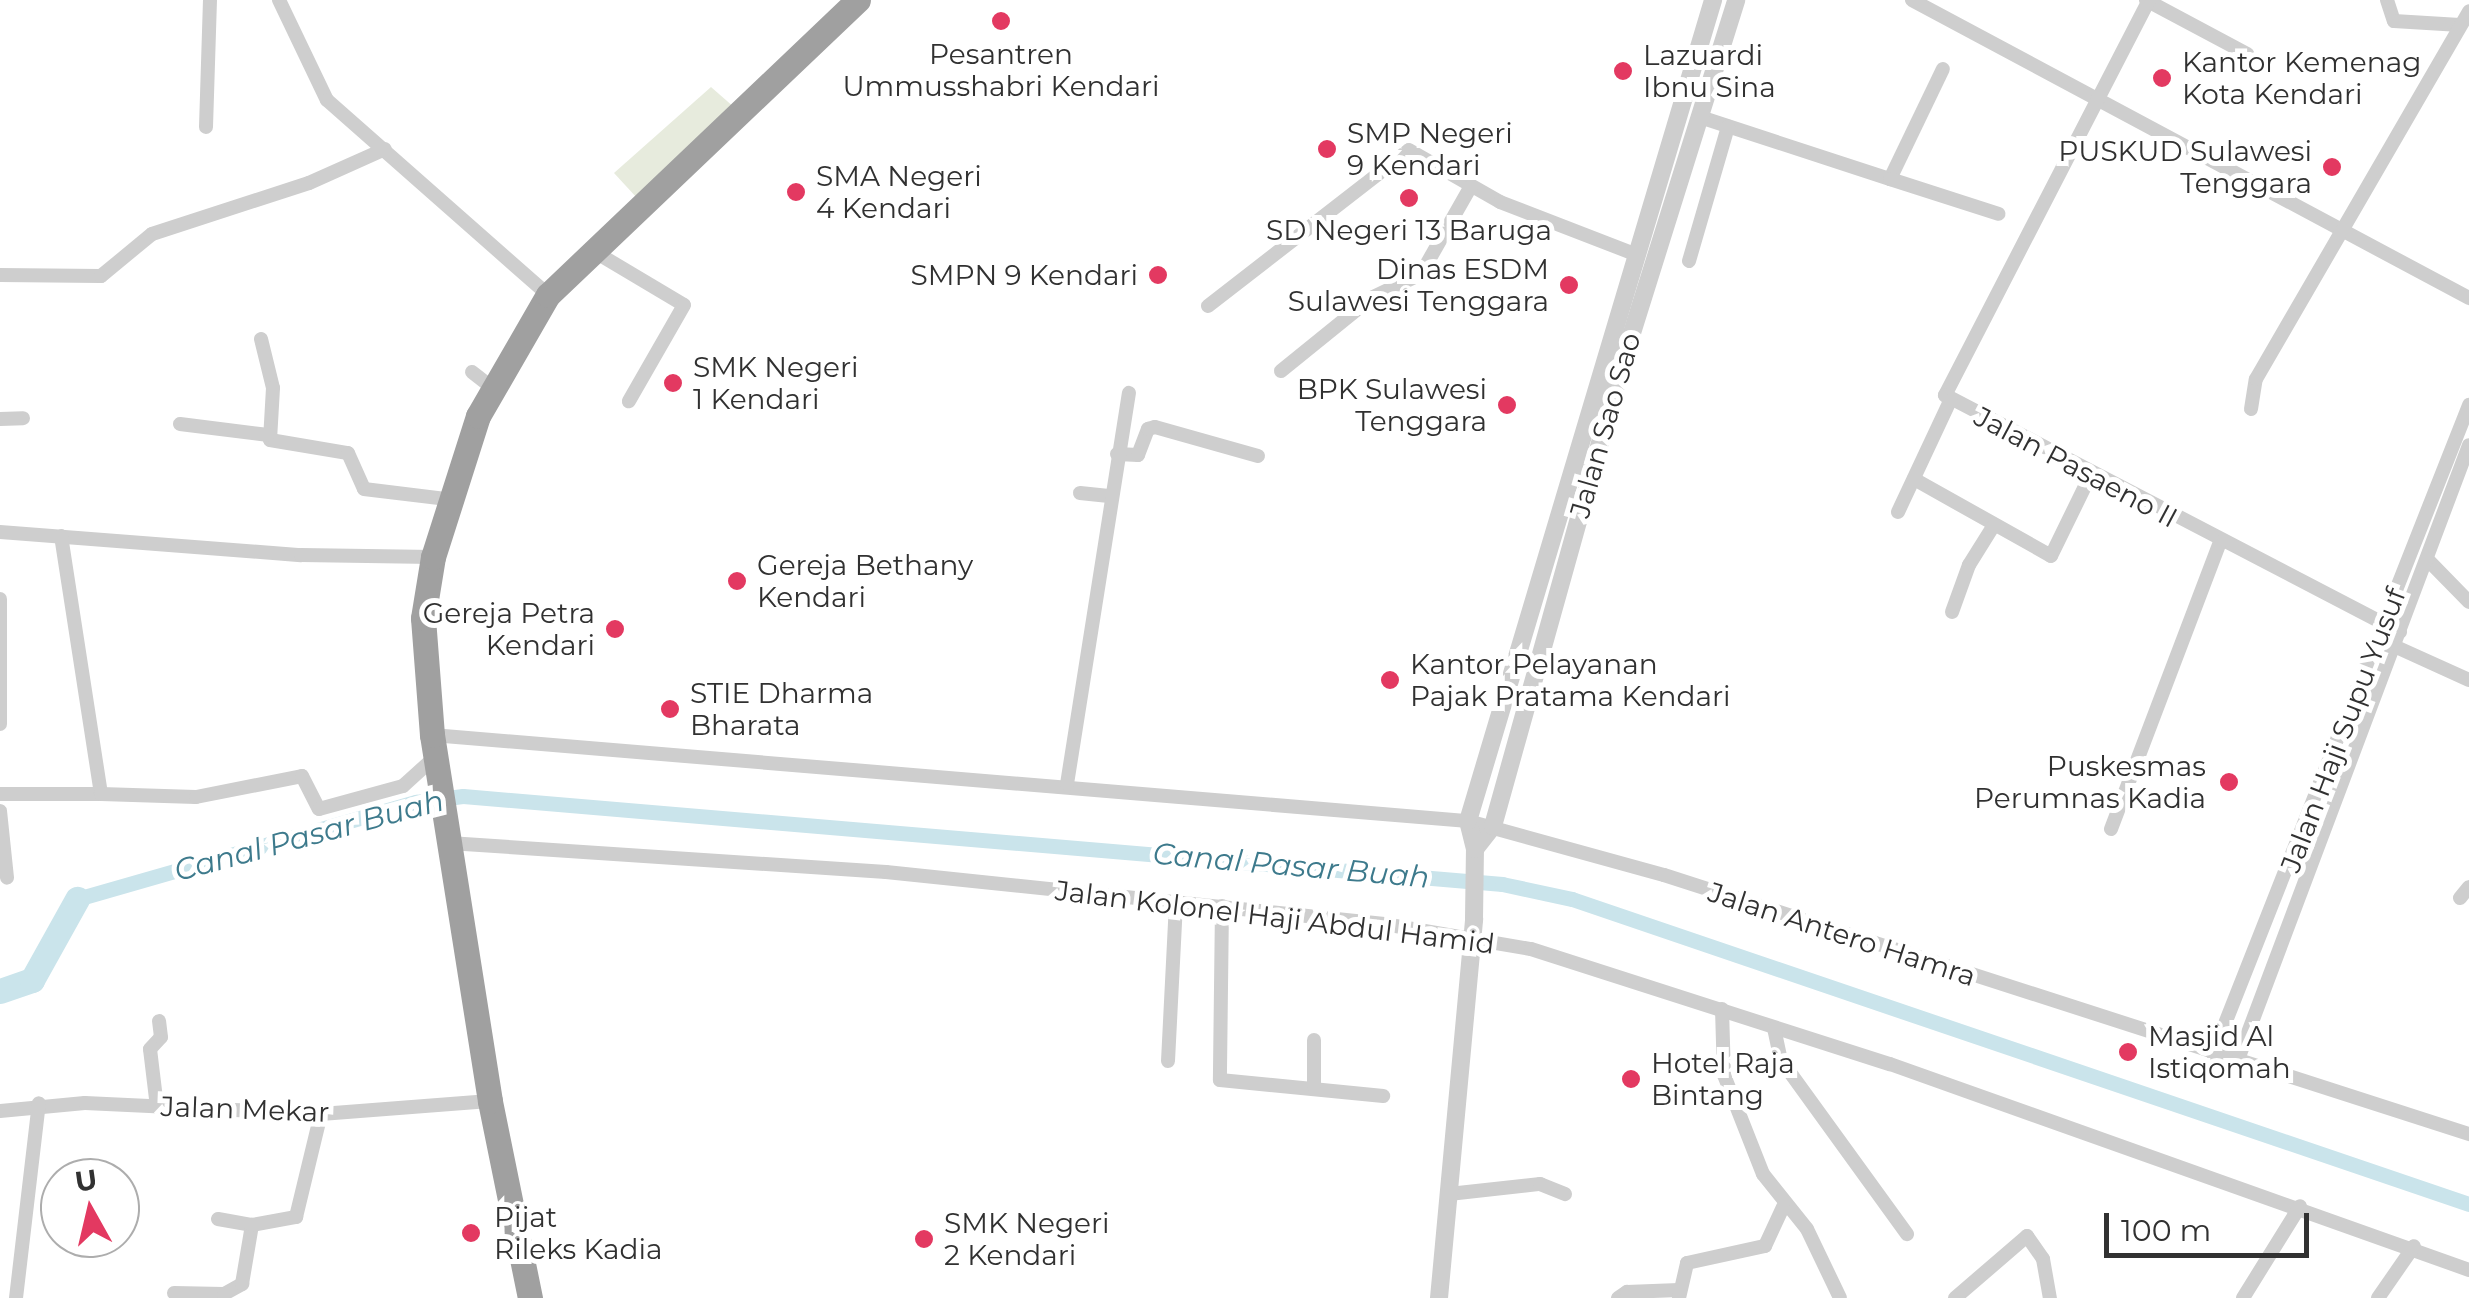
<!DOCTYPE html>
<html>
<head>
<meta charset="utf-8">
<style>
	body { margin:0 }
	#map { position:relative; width:2469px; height:1298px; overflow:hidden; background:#fff; font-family:Montserrat,sans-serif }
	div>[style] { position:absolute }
	.green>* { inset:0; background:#e7ebdd }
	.canal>* { height:15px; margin:-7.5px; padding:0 7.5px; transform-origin:7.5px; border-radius:7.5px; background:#cae4eb }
	.river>* { height:25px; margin:-12.5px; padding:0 12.5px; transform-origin:12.5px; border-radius:12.5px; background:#cae4eb }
	.minor>* { height:14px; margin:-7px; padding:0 7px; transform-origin:7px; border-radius:7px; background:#cecece }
	.tertiary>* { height:18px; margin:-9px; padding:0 9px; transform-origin:9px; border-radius:9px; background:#cecece }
	.trunk>* { height:25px; margin:-12.5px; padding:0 12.5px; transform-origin:12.5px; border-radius:12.5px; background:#a0a0a0 }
	.dots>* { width:28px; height:28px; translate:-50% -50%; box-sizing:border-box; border:5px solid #fff; border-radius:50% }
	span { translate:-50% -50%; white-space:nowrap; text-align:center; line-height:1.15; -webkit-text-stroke:10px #fff; paint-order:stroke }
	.poi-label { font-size:28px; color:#313131 }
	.left { translate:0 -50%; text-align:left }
	.right { translate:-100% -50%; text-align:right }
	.street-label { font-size:28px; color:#313131 }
	.water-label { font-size:30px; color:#3d7a8c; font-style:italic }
	.north { position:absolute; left:40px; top:1158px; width:100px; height:100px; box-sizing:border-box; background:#fff; border:2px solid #adadad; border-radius:50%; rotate:352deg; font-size:28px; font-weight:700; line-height:40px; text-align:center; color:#313131 }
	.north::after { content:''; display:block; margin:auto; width:35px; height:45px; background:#e33961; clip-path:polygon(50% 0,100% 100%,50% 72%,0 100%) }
	.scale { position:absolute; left:2104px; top:1213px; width:205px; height:45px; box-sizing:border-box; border:5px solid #313131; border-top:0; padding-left:12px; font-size:30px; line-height:35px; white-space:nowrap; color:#313131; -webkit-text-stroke:8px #fff; paint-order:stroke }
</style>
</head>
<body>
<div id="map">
	<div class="green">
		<i style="clip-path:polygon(711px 87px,735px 108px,637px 198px,614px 173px)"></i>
	</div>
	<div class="canal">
		<i style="left:77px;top:899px;width:353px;rotate:-16deg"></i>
		<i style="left:416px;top:802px;width:47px;rotate:-7.3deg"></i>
		<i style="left:463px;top:796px;width:1043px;rotate:4.84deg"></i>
		<i style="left:1502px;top:884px;width:72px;rotate:12.1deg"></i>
		<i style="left:1572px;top:899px;width:947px;rotate:18.78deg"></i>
	</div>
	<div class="river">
		<i style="left:0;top:991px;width:34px;rotate:-19deg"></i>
		<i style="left:32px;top:980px;width:93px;rotate:-60.9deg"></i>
	</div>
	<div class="minor">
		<i style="left:279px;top:0;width:111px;rotate:64.4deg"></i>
		<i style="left:327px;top:100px;width:295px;rotate:41.4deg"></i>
		<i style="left:1912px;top:0;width:632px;rotate:28.15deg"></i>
		<i style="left:2146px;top:0;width:115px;rotate:28.1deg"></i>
		<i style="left:2149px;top:0;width:445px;rotate:117.3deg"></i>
		<i style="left:1945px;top:395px;width:513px;rotate:27.51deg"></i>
		<i style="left:2387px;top:0;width:22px;rotate:72deg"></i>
		<i style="left:2394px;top:21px;width:66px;rotate:3.5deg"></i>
		<i style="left:1700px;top:117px;width:200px;rotate:18.1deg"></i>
		<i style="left:1890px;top:179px;width:122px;rotate:-64.3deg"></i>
		<i style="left:206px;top:127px;width:127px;rotate:-88.2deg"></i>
		<i style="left:1890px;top:179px;width:114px;rotate:17.8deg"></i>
		<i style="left:590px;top:249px;width:109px;rotate:30.8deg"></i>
		<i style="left:684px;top:305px;width:111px;rotate:119.8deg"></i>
		<i style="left:1689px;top:261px;width:140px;rotate:-73.8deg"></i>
		<i style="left:0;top:275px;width:101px;rotate:0.6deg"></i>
		<i style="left:101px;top:276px;width:66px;rotate:-39.5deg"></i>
		<i style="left:152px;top:234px;width:165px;rotate:-18deg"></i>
		<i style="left:309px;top:183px;width:83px;rotate:-24.1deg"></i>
		<i style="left:1208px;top:306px;width:254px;rotate:-37.8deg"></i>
		<i style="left:1409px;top:150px;width:105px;rotate:29.7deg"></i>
		<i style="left:1500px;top:202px;width:147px;rotate:21.1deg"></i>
		<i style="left:261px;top:339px;width:50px;rotate:76.2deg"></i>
		<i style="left:273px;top:388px;width:52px;rotate:93.3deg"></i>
		<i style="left:270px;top:440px;width:79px;rotate:9.5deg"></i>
		<i style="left:348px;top:453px;width:39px;rotate:66deg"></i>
		<i style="left:364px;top:489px;width:84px;rotate:6.9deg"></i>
		<i style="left:1281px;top:371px;width:116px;rotate:-39deg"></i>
		<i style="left:1371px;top:298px;width:55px;rotate:-25.6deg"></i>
		<i style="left:1421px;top:274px;width:101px;rotate:-60.4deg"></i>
		<i style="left:472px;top:372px;width:24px;rotate:38deg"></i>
		<i style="left:2251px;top:409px;width:30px;rotate:-81deg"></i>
		<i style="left:2256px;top:379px;width:425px;rotate:-59.9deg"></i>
		<i style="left:0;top:419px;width:23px;rotate:-2deg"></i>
		<i style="left:180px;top:424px;width:89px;rotate:7.1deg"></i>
		<i style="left:1117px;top:454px;width:21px;rotate:3deg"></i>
		<i style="left:1138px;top:455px;width:28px;rotate:-69deg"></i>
		<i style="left:1148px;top:429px;width:7px;rotate:-16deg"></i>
		<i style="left:1155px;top:427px;width:107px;rotate:15.7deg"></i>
		<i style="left:1914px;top:479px;width:157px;rotate:29.3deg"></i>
		<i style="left:2051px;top:556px;width:91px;rotate:-64deg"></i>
		<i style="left:1080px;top:493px;width:29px;rotate:6deg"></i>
		<i style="left:1898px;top:512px;width:123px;rotate:-64.9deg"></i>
		<i style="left:0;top:532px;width:302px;rotate:4.4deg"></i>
		<i style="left:301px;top:555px;width:132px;rotate:0.9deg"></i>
		<i style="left:2427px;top:559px;width:60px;rotate:45.7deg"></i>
		<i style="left:0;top:599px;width:125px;rotate:90deg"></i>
		<i style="left:1952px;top:612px;width:50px;rotate:-70.1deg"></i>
		<i style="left:1969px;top:565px;width:47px;rotate:-58deg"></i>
		<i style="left:2394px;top:646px;width:82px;rotate:24.4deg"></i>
		<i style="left:432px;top:735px;width:1040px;rotate:4.75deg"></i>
		<i style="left:1468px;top:821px;width:203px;rotate:15.4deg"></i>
		<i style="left:1664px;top:875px;width:846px;rotate:17.84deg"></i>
		<i style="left:1067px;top:784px;width:396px;rotate:-81deg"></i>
		<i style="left:0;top:794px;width:101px"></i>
		<i style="left:101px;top:794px;width:261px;rotate:-98.8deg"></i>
		<i style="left:101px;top:794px;width:95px;rotate:1.8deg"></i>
		<i style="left:196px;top:797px;width:108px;rotate:-11.2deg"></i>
		<i style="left:302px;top:776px;width:37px;rotate:63deg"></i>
		<i style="left:319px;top:809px;width:87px;rotate:-15.3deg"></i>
		<i style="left:403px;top:786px;width:43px;rotate:-42.2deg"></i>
		<i style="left:0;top:811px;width:67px;rotate:84deg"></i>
		<i style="left:2111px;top:829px;width:307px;rotate:-69.2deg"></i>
		<i style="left:449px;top:843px;width:438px;rotate:3.8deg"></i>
		<i style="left:886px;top:872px;width:501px;rotate:5.96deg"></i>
		<i style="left:1384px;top:924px;width:149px;rotate:9.7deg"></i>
		<i style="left:1531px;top:949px;width:377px;rotate:17.8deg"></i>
		<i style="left:1890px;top:1064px;width:615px;rotate:19.58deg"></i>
		<i style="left:2460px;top:898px;width:14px;rotate:-51deg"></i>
		<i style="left:1222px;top:906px;width:174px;rotate:90.7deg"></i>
		<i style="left:1220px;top:1080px;width:164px;rotate:5.6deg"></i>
		<i style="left:1722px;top:1009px;width:66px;rotate:88.3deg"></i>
		<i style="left:1724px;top:1075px;width:106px;rotate:68.5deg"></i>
		<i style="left:1763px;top:1174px;width:70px;rotate:51.3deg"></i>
		<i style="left:1807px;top:1229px;width:76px;rotate:64.4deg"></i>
		<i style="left:1774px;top:1028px;width:33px;rotate:78deg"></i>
		<i style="left:1781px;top:1060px;width:215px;rotate:54.1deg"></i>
		<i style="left:2213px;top:1054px;width:698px;rotate:-68.47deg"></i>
		<i style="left:1168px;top:1061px;width:158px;rotate:-87.1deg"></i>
		<i style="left:2237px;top:1062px;width:659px;rotate:-69.39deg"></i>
		<i style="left:1314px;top:1086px;width:46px;rotate:-90deg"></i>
		<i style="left:157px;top:1107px;width:58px;rotate:-96.9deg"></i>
		<i style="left:150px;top:1049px;width:16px;rotate:-47deg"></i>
		<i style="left:161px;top:1037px;width:16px;rotate:-97deg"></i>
		<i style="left:0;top:1111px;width:85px;rotate:-5.4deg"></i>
		<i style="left:85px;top:1103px;width:236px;rotate:2.7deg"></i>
		<i style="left:321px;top:1114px;width:169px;rotate:-4.4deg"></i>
		<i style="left:1449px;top:1194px;width:92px;rotate:-6.3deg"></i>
		<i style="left:1540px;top:1184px;width:27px;rotate:22deg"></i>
		<i style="left:218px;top:1219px;width:35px;rotate:10deg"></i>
		<i style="left:174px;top:1293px;width:50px;rotate:1.1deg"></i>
		<i style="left:224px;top:1294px;width:21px;rotate:-29deg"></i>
		<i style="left:242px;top:1284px;width:60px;rotate:-80.4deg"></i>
		<i style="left:252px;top:1225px;width:45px;rotate:-10.3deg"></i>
		<i style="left:296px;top:1217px;width:106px;rotate:-76.4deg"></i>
		<i style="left:16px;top:1298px;width:196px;rotate:-83.3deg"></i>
		<i style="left:1618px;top:1298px;width:11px;rotate:-34deg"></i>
		<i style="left:1627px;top:1292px;width:52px;rotate:-2.2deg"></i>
		<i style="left:1679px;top:1298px;width:36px;rotate:-77deg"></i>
		<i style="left:1687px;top:1263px;width:80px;rotate:-12.3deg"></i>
		<i style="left:1765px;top:1246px;width:43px;rotate:-65.2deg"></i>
		<i style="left:1955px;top:1298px;width:95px;rotate:-40.7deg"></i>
		<i style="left:2027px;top:1236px;width:28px;rotate:55deg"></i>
		<i style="left:2043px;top:1259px;width:40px;rotate:80deg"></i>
		<i style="left:2243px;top:1298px;width:108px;rotate:-58.2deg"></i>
		<i style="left:2378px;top:1298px;width:63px;rotate:-55.3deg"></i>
	</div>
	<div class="tertiary">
		<i style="left:1475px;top:849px;width:29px;rotate:-52deg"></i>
		<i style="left:1493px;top:826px;width:459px;rotate:-74.4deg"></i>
		<i style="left:1616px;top:384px;width:402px;rotate:-72.6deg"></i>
		<i style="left:1439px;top:1298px;width:381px;rotate:-84.7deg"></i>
		<i style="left:1474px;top:919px;width:70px;rotate:-89.2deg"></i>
		<i style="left:1475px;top:849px;width:29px;rotate:-104deg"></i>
		<i style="left:1468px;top:821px;width:857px;rotate:-73.38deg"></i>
	</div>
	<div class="trunk">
		<i style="left:530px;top:1298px;width:201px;rotate:-101.5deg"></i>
		<i style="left:490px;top:1101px;width:371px;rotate:-99deg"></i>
		<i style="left:432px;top:735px;width:117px;rotate:-94.4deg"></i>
		<i style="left:423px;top:618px;width:62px;rotate:-80.7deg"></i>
		<i style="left:433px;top:557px;width:148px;rotate:-72.3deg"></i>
		<i style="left:478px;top:416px;width:140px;rotate:-60deg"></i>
		<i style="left:548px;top:295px;width:428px;rotate:-43.6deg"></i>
	</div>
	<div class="dots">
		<i style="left:1001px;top:21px;background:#e33961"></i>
		<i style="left:1623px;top:71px;background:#e33961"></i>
		<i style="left:2162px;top:78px;background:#e33961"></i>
		<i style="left:1327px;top:149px;background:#e33961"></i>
		<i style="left:2332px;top:167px;background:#e33961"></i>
		<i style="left:796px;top:192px;background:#e33961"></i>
		<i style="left:1409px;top:198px;background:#e33961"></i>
		<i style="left:1158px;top:275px;background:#e33961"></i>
		<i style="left:1569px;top:285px;background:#e33961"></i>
		<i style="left:673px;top:383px;background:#e33961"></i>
		<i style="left:1507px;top:405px;background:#e33961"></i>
		<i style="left:737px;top:581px;background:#e33961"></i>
		<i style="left:615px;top:629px;background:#e33961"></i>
		<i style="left:1390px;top:680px;background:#e33961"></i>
		<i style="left:670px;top:709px;background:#e33961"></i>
		<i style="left:2229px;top:782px;background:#e33961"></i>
		<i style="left:2128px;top:1052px;background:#e33961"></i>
		<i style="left:1631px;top:1079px;background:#e33961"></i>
		<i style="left:471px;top:1233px;background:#e33961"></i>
		<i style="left:924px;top:1239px;background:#e33961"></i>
	</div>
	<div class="poi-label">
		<span style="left:1001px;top:70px">Pesantren<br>Ummusshabri Kendari</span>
		<span class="left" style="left:1643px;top:71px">Lazuardi<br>Ibnu Sina</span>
		<span class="left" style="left:2182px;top:78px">Kantor Kemenag<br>Kota Kendari</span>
		<span class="left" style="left:1347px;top:149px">SMP Negeri<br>9 Kendari</span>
		<span class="right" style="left:2312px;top:167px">PUSKUD Sulawesi<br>Tenggara</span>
		<span class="left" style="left:816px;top:192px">SMA Negeri<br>4 Kendari</span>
		<span style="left:1409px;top:230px">SD Negeri 13 Baruga</span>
		<span class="right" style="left:1549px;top:285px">Dinas ESDM<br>Sulawesi Tenggara</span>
		<span class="right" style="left:1138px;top:275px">SMPN 9 Kendari</span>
		<span class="left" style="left:693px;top:383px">SMK Negeri<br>1 Kendari</span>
		<span class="right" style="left:1487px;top:405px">BPK Sulawesi<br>Tenggara</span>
		<span class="left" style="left:757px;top:581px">Gereja Bethany<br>Kendari</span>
		<span class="right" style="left:595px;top:629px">Gereja Petra<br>Kendari</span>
		<span class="left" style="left:1410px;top:680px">Kantor Pelayanan<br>Pajak Pratama Kendari</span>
		<span class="left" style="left:690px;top:709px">STIE Dharma<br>Bharata</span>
		<span class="right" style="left:2206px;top:782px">Puskesmas<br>Perumnas Kadia</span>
		<span class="left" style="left:2148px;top:1052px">Masjid Al<br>Istiqomah</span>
		<span class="left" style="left:1651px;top:1079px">Hotel Raja<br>Bintang</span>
		<span class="left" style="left:494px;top:1233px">Pijat<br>Rileks Kadia</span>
		<span class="left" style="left:944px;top:1239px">SMK Negeri<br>2 Kendari</span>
	</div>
	<div class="street-label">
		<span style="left:1605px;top:425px;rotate:-74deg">Jalan Sao Sao</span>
		<span style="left:2076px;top:467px;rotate:28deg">Jalan Pasaeno II</span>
		<span style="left:2343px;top:730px;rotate:-69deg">Jalan Haji Supu Yusuf</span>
		<span style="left:1275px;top:917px;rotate:7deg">Jalan Kolonel Haji Abdul Hamid</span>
		<span style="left:1842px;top:934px;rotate:18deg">Jalan Antero Hamra</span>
		<span style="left:245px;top:1109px;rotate:2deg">Jalan Mekar</span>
	</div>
	<div class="water-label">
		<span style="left:309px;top:836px;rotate:-15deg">Canal Pasar Buah</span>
		<span style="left:1291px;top:866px;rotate:5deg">Canal Pasar Buah</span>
	</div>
	<div class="north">U</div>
	<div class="scale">100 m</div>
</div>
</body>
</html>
